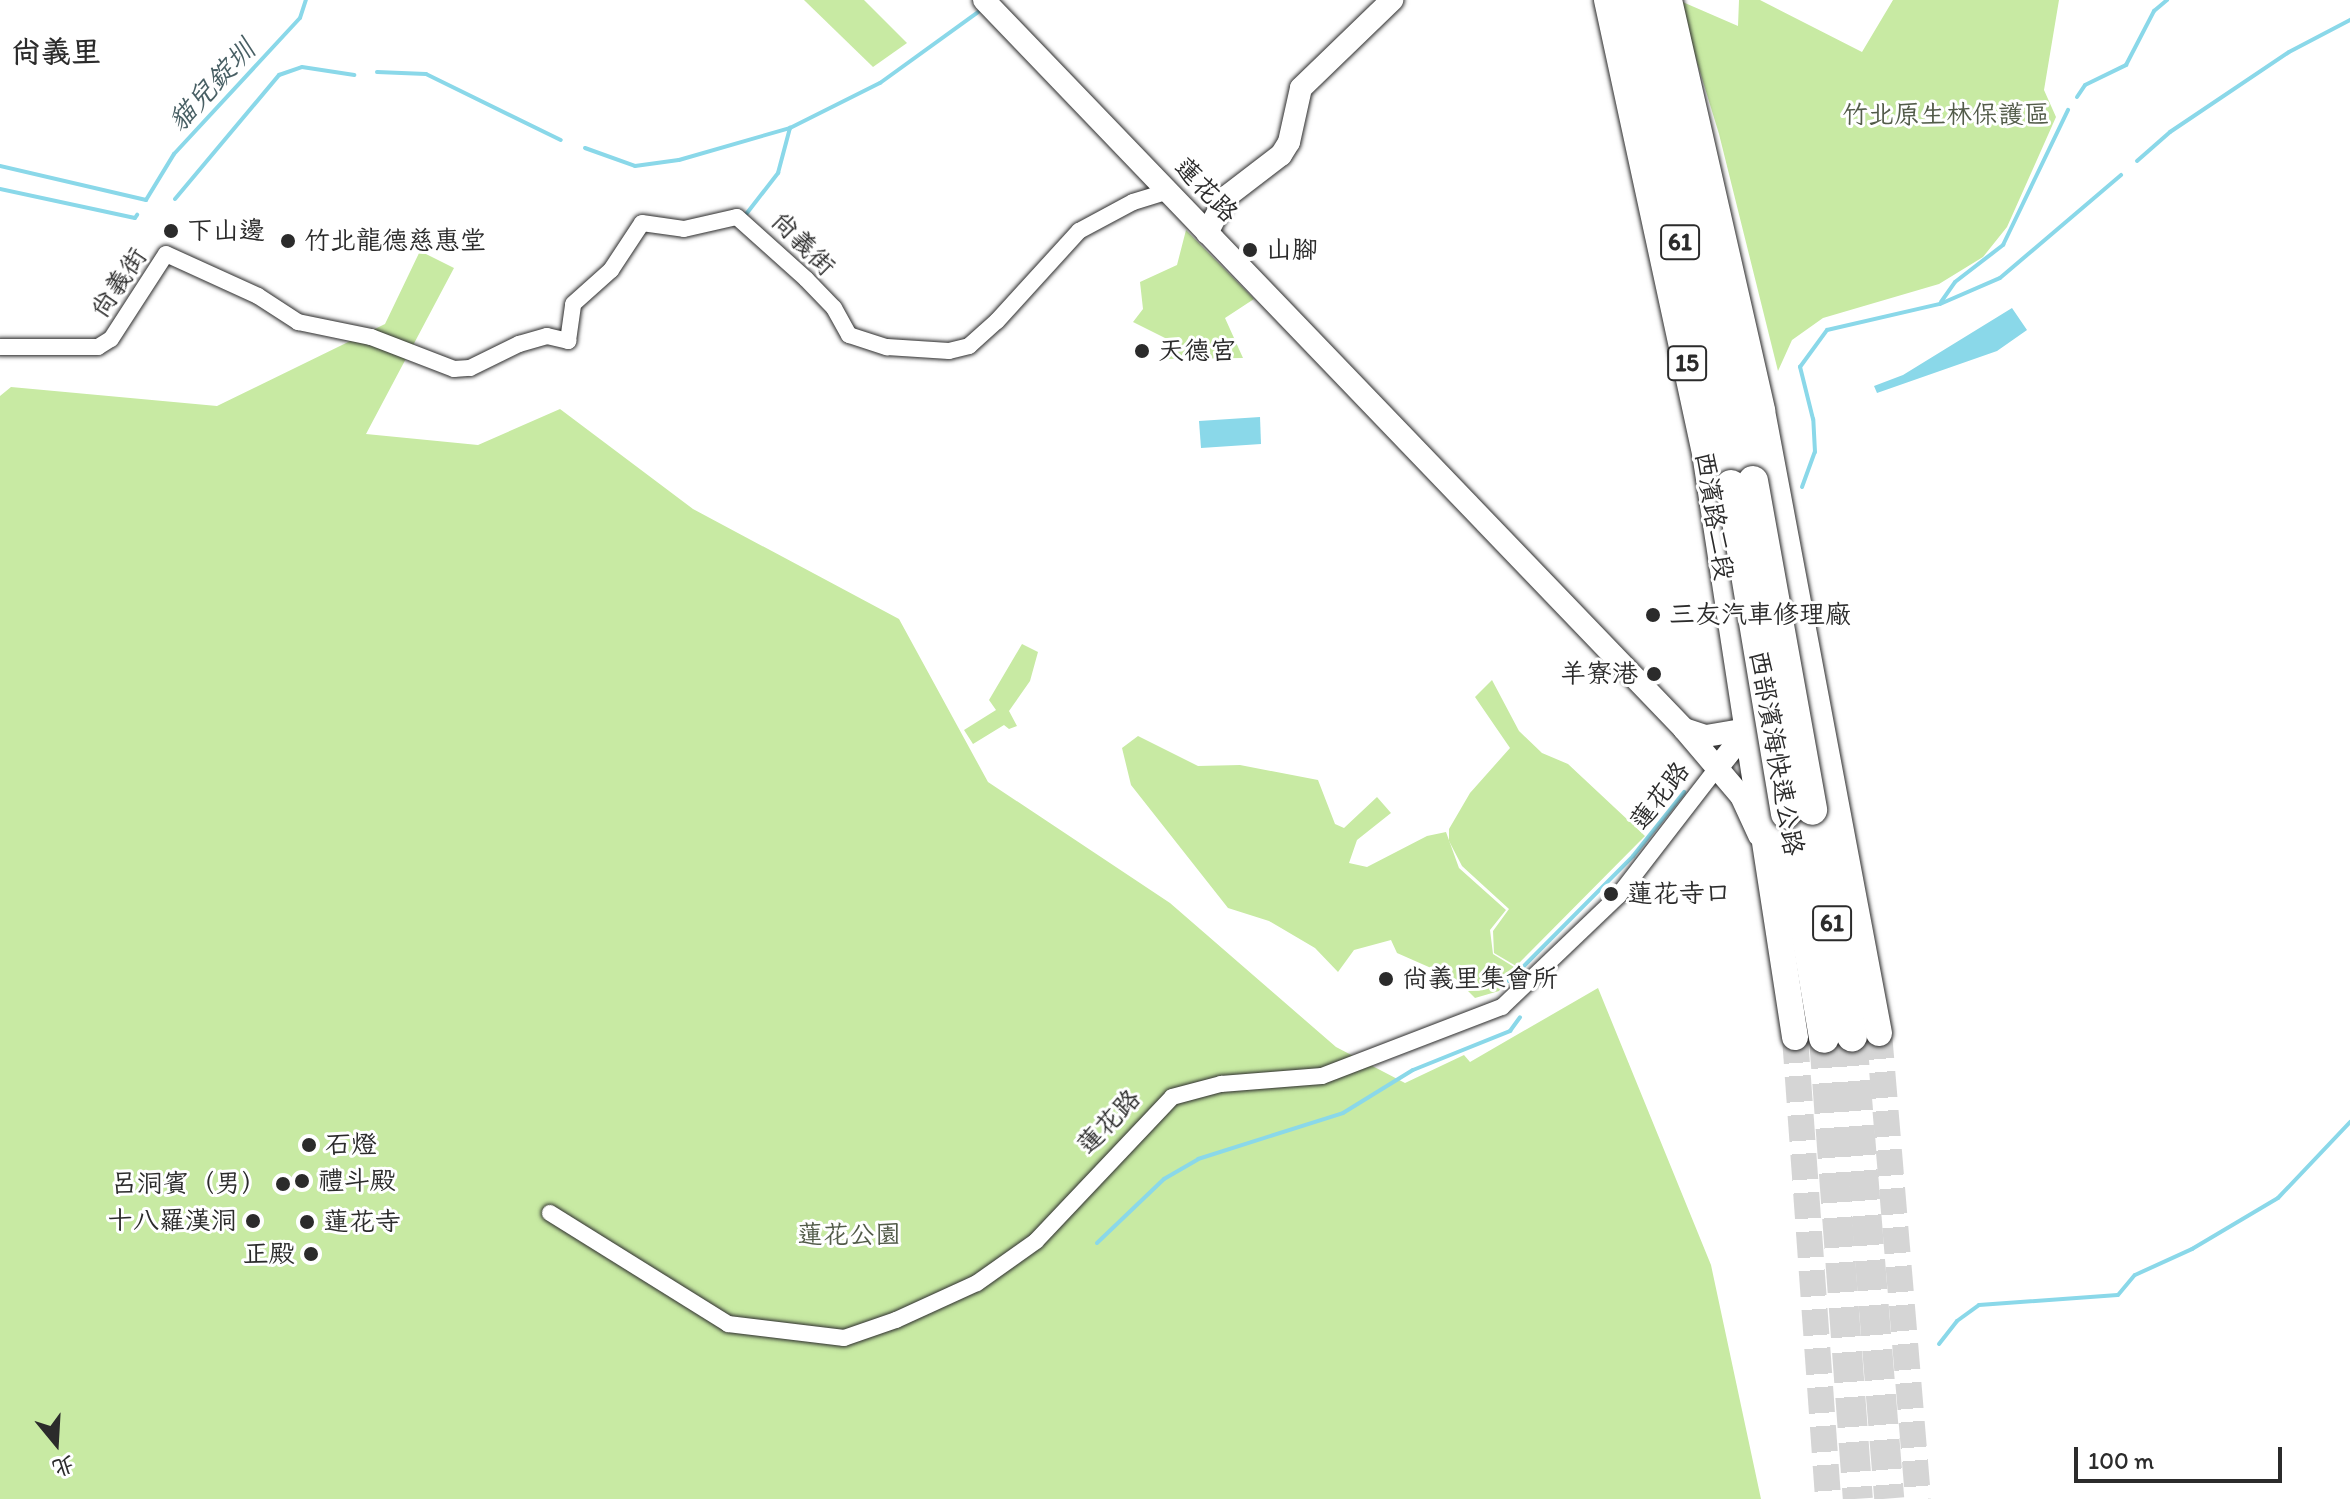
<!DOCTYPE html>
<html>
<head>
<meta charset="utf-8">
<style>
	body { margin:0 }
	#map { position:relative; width:2350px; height:1499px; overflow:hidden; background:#fff; font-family:Itim,"LXGW WenKai TC",sans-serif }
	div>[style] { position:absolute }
	.green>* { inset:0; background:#c8eaa3 }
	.water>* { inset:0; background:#8ad8e9 }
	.stream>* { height:4px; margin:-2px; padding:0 2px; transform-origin:2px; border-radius:2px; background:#8ad8e9 }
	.primary-tunnel>* { height:26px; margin-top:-13px; transform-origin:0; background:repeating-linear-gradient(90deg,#d5d5d5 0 26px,transparent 0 39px) }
	.highway-tunnel>* { height:30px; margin-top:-15px; transform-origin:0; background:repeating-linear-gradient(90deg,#d5d5d5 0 30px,transparent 0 45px) }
	.roads { filter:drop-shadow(0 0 2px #2b2b2b) drop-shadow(0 0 2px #2b2b2b) }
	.street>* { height:16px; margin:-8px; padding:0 8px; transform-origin:8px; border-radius:8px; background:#fff }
	.secondary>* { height:22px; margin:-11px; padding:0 11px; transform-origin:11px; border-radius:11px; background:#fff }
	.primary>* { height:26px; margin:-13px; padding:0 13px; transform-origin:13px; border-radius:13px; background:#fff }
	.highway>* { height:30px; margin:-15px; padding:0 15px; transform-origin:15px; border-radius:15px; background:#fff }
	.bridges { filter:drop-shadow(0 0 2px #2b2b2b) drop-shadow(0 0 2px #2b2b2b) }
	.highway-bridge>* { height:30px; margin:-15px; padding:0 15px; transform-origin:15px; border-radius:15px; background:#fff }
	.dots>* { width:22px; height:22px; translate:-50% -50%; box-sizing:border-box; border:4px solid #fff; border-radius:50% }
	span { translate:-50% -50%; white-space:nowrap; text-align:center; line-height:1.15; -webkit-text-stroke:6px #fff; paint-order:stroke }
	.shield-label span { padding:2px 6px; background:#fff; border:2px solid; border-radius:6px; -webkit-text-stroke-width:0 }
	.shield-label { font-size:24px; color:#2b2b2b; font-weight:700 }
	.park-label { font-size:26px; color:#525b49 }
	.street-label { font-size:26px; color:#2b2b2b }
	.poi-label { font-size:26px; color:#2b2b2b }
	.left { translate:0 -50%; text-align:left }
	.right { translate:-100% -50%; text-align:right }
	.water-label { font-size:28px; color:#485f64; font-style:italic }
	.quarter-label { font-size:30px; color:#2b2b2b; font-weight:700 }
	.north { position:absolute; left:16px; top:1403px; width:80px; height:80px; -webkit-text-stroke:6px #fff; paint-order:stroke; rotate:162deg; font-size:22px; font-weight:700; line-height:32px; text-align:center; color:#2b2b2b }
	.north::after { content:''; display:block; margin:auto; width:28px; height:36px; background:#2b2b2b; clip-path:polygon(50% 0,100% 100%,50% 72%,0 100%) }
	.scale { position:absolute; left:2074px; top:1447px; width:208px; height:36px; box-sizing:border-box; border:4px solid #2b2b2b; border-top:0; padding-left:10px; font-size:24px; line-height:28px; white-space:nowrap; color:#2b2b2b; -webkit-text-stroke:6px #fff; paint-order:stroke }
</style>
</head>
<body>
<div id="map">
	<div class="green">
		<i style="clip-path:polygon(804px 0,864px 0,907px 43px,873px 67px)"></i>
		<i style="clip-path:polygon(1678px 0,1738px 26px,1739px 0,1760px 0,1862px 52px,1893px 0,2059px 0,2044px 90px,2056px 117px,2007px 227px,1983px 257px,1939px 284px,1823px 318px,1792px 340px,1778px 371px,1719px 134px)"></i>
		<i style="clip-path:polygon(1186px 230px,1254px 299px,1225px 318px,1243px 358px,1164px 359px,1169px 340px,1133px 322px,1143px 309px,1140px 282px,1177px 265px)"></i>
		<i style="clip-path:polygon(420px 251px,454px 268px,366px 434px,478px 445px,560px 409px,693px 509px,899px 619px,988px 782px,1170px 903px,1336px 1047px,1405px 1083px,1464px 1055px,1470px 1062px,1598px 988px,1711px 1265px,1761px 1499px,0 1499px,0 396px,11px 387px,217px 406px,385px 324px)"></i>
		<i style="clip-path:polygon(1022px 644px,1038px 652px,1030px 681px,1009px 711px,1017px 726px,1009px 729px,1004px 725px,973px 744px,964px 730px,996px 710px,989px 700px)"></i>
		<i style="clip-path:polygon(1492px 680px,1519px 731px,1542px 753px,1568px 764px,1645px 836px,1516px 966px,1494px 953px,1493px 931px,1509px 909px,1462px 866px,1449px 841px,1449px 829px,1470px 793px,1510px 748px,1475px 697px)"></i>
		<i style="clip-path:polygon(1138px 736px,1198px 766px,1240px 765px,1318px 780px,1335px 824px,1344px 828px,1377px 797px,1391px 813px,1357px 840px,1349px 863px,1367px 867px,1427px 836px,1446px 832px,1459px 868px,1506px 910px,1490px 930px,1493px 954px,1514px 967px,1499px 991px,1475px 998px,1456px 979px,1397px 953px,1391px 940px,1354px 950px,1338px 972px,1315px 948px,1269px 921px,1228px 908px,1131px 785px,1122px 748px)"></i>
	</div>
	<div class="water">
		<i style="clip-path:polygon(2012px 308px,2027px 330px,1997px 351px,1877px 393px,1874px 386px,1903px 375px)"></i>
		<i style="clip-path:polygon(1260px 417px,1261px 444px,1201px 448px,1199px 421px)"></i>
	</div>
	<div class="stream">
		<i style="left:377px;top:72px;width:49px;rotate:2.3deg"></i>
		<i style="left:426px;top:74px;width:150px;rotate:26.1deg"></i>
		<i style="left:2077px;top:97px;width:14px;rotate:-56deg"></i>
		<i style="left:2085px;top:85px;width:46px;rotate:-26deg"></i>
		<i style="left:2126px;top:65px;width:61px;rotate:-62.6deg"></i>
		<i style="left:2154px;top:11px;width:17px;rotate:-40deg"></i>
		<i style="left:585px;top:148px;width:53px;rotate:19.8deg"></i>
		<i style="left:635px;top:166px;width:44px;rotate:-7.8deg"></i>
		<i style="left:679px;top:160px;width:116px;rotate:-16.1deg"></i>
		<i style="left:2137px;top:161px;width:44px;rotate:-41.3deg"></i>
		<i style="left:2170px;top:132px;width:143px;rotate:-33.9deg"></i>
		<i style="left:2289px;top:52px;width:69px;rotate:-27.7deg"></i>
		<i style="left:0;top:166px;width:150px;rotate:13.1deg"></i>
		<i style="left:146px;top:200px;width:54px;rotate:-58.7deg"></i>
		<i style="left:174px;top:154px;width:185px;rotate:-47.2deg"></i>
		<i style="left:300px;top:18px;width:19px;rotate:-72deg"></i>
		<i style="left:0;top:189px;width:138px;rotate:12.1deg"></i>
		<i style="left:135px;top:218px;width:4px;rotate:-56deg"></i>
		<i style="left:175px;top:199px;width:162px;rotate:-50deg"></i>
		<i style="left:279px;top:75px;width:24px;rotate:-19deg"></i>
		<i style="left:302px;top:67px;width:53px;rotate:8.7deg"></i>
		<i style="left:747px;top:213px;width:51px;rotate:-52.2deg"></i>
		<i style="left:778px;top:173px;width:47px;rotate:-75.1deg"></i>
		<i style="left:790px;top:128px;width:101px;rotate:-26.6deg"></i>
		<i style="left:880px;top:83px;width:121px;rotate:-35.9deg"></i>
		<i style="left:1941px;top:302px;width:24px;rotate:-55deg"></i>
		<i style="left:1955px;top:282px;width:61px;rotate:-37.6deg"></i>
		<i style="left:2003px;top:245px;width:150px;rotate:-64.3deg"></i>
		<i style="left:1802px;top:487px;width:37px;rotate:-70deg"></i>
		<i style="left:1815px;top:452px;width:33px;rotate:-93deg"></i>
		<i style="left:1813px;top:419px;width:54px;rotate:-104deg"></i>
		<i style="left:1800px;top:367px;width:46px;rotate:-53.9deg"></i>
		<i style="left:1827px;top:330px;width:116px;rotate:-13deg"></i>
		<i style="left:1940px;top:304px;width:65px;rotate:-23.4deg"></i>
		<i style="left:2000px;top:278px;width:159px;rotate:-40.4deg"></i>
		<i style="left:1509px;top:981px;width:176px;rotate:-45.2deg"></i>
		<i style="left:1633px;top:856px;width:82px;rotate:-51.4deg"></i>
		<i style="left:1097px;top:1243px;width:93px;rotate:-43.7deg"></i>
		<i style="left:1164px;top:1179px;width:39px;rotate:-30deg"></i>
		<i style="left:1198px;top:1159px;width:152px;rotate:-17.6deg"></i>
		<i style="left:1343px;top:1113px;width:82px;rotate:-31.6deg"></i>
		<i style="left:1413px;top:1070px;width:105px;rotate:-21.9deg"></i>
		<i style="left:1510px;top:1031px;width:17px;rotate:-54deg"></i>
		<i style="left:1939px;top:1344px;width:29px;rotate:-52deg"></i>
		<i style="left:1957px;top:1321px;width:27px;rotate:-36deg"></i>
		<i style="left:1979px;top:1305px;width:139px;rotate:-4.1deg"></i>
		<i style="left:2118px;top:1295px;width:26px;rotate:-50deg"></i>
		<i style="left:2135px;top:1275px;width:63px;rotate:-24.5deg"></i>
		<i style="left:2192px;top:1249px;width:100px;rotate:-30.7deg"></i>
		<i style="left:2278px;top:1198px;width:105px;rotate:-46.5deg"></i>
	</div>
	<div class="primary-tunnel">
		<i style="left:1879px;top:1033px;width:468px;rotate:85.2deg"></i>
		<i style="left:1795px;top:1037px;width:463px;rotate:85.9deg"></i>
	</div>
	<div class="highway-tunnel">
		<i style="left:1852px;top:1036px;width:464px;rotate:85.4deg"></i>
		<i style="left:1824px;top:1038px;width:462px;rotate:85.8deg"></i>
	</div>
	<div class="roads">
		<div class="street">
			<i style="left:0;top:347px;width:98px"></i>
			<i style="left:98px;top:347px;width:15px;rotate:-32deg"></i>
			<i style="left:111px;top:339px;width:101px;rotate:-57.1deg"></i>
			<i style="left:166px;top:254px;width:101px;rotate:24.5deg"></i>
			<i style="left:258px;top:296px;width:48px;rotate:33deg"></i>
			<i style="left:298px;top:322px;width:75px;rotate:11.6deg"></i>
			<i style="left:371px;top:337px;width:89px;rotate:21.1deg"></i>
			<i style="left:454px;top:369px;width:16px;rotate:-4deg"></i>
			<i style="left:470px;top:368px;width:55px;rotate:-26.1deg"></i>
			<i style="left:519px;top:344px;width:29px;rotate:-16deg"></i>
			<i style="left:547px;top:336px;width:22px;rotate:13deg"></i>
			<i style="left:568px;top:341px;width:37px;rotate:-82deg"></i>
			<i style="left:573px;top:304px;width:51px;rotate:-41.8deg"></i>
			<i style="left:611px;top:270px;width:56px;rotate:-56.6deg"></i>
			<i style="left:642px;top:223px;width:42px;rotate:8.1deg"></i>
			<i style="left:684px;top:229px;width:54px;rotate:-12.8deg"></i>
			<i style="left:737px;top:217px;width:93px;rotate:41.9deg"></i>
			<i style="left:806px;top:279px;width:40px;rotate:46deg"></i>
			<i style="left:834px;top:308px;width:31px;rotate:61deg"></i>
			<i style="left:849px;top:335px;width:40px;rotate:18deg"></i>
			<i style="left:887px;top:347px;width:62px;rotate:3.7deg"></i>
			<i style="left:949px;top:351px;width:21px;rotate:-14deg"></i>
			<i style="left:969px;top:346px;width:38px;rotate:-42deg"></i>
			<i style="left:997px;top:321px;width:122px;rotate:-47.7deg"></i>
			<i style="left:1079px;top:231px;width:61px;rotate:-28.2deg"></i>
			<i style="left:1133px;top:202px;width:37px;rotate:-17deg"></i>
			<i style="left:550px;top:1213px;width:210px;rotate:31.9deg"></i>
			<i style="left:728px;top:1324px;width:117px;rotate:6.9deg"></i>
			<i style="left:844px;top:1338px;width:55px;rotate:-19.1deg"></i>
			<i style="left:896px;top:1320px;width:89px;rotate:-24.6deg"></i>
			<i style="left:977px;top:1283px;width:72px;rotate:-35.4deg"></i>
			<i style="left:1036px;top:1241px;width:198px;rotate:-46.6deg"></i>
			<i style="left:1172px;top:1097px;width:51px;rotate:-14.9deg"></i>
			<i style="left:1221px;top:1084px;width:101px;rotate:-4.5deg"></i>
			<i style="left:1322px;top:1076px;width:193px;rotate:-21deg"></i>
			<i style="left:1502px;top:1007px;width:161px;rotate:-43.7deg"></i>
			<i style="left:1618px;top:896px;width:162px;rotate:-52.3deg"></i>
		</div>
		<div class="secondary">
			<i style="left:984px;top:0;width:1011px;rotate:46.16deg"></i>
			<i style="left:1684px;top:729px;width:88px;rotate:49.6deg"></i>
			<i style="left:1741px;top:796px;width:43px;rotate:65.2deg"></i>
			<i style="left:1207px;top:233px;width:41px;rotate:-62.2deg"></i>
			<i style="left:1226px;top:197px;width:69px;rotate:-37.4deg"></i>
			<i style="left:1281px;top:155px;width:15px;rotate:-58deg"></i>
			<i style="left:1289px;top:142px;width:55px;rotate:-77.5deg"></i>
			<i style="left:1301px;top:88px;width:127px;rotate:-44deg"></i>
			<i style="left:1684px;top:729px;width:23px;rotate:18deg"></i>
			<i style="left:1706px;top:736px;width:43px;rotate:-9.5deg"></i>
			<i style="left:1717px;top:768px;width:50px;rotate:-51.5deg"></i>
			<i style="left:1748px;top:729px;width:9px;rotate:-13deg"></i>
		</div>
		<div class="primary">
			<i style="left:1607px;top:0;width:463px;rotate:77.8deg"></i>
			<i style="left:1705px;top:453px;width:591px;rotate:81.24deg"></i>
			<i style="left:1669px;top:0;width:421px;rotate:77.2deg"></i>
			<i style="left:1762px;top:411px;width:633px;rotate:79.35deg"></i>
		</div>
		<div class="highway">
			<i style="left:1626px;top:0;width:496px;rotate:77.8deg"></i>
			<i style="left:1648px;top:0;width:492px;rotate:77.7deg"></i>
			<i style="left:1812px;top:810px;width:230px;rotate:80deg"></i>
			<i style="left:1786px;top:813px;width:228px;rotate:80.4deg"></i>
		</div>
	</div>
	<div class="bridges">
		<div class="highway-bridge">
			<i style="left:1753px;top:481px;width:334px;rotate:79.8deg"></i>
			<i style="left:1731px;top:485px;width:333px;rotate:80.5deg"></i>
		</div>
	</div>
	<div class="dots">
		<i style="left:171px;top:231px;background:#2b2b2b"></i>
		<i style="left:288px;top:241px;background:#2b2b2b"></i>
		<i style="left:1250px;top:250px;background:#2b2b2b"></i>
		<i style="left:1142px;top:351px;background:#2b2b2b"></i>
		<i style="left:1653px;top:615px;background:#2b2b2b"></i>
		<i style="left:1654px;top:674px;background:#2b2b2b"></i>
		<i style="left:1611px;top:894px;background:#2b2b2b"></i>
		<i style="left:1386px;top:979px;background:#2b2b2b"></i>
		<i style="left:309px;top:1145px;background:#2b2b2b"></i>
		<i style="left:302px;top:1181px;background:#2b2b2b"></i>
		<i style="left:283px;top:1184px;background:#2b2b2b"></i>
		<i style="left:253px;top:1221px;background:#2b2b2b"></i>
		<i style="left:307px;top:1222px;background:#2b2b2b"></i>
		<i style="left:311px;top:1254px;background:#2b2b2b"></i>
	</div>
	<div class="shield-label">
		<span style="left:1680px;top:242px">61</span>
		<span style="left:1687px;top:363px">15</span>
		<span style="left:1832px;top:923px">61</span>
	</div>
	<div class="park-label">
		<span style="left:1946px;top:115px">竹北原生林保護區</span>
		<span style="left:849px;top:1235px">蓮花公園</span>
	</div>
	<div class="street-label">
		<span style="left:1206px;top:190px;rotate:46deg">蓮花路</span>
		<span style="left:803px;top:244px;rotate:45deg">尚義街</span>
		<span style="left:119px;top:283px;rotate:-56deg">尚義街</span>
		<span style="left:1714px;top:516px;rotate:81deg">西濱路二段</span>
		<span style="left:1776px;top:753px;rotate:80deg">西部濱海快速公路</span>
		<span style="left:1660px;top:796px;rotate:-52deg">蓮花路</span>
		<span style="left:1109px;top:1122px;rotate:-46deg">蓮花路</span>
	</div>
	<div class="poi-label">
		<span class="left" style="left:187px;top:231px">下山邊</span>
		<span class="left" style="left:304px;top:241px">竹北龍德慈惠堂</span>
		<span class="left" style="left:1266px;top:250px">山腳</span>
		<span class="left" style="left:1158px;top:351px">天德宮</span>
		<span class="left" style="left:1669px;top:615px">三友汽車修理廠</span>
		<span class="right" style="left:1638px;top:674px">羊寮港</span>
		<span class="left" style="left:1627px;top:894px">蓮花寺口</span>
		<span class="left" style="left:1402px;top:979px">尚義里集會所</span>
		<span class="left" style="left:325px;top:1145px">石燈</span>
		<span class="left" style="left:318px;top:1181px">禮斗殿</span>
		<span class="right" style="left:267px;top:1184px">呂洞賓（男）</span>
		<span class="right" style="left:237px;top:1221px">十八羅漢洞</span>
		<span class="left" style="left:323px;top:1222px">蓮花寺</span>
		<span class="right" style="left:295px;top:1254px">正殿</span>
	</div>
	<div class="water-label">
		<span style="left:211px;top:85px;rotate:-47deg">貓兒錠圳</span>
	</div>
	<div class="quarter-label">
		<span style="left:56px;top:52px">尚義里</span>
	</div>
	<div class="north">北</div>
	<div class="scale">100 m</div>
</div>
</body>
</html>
